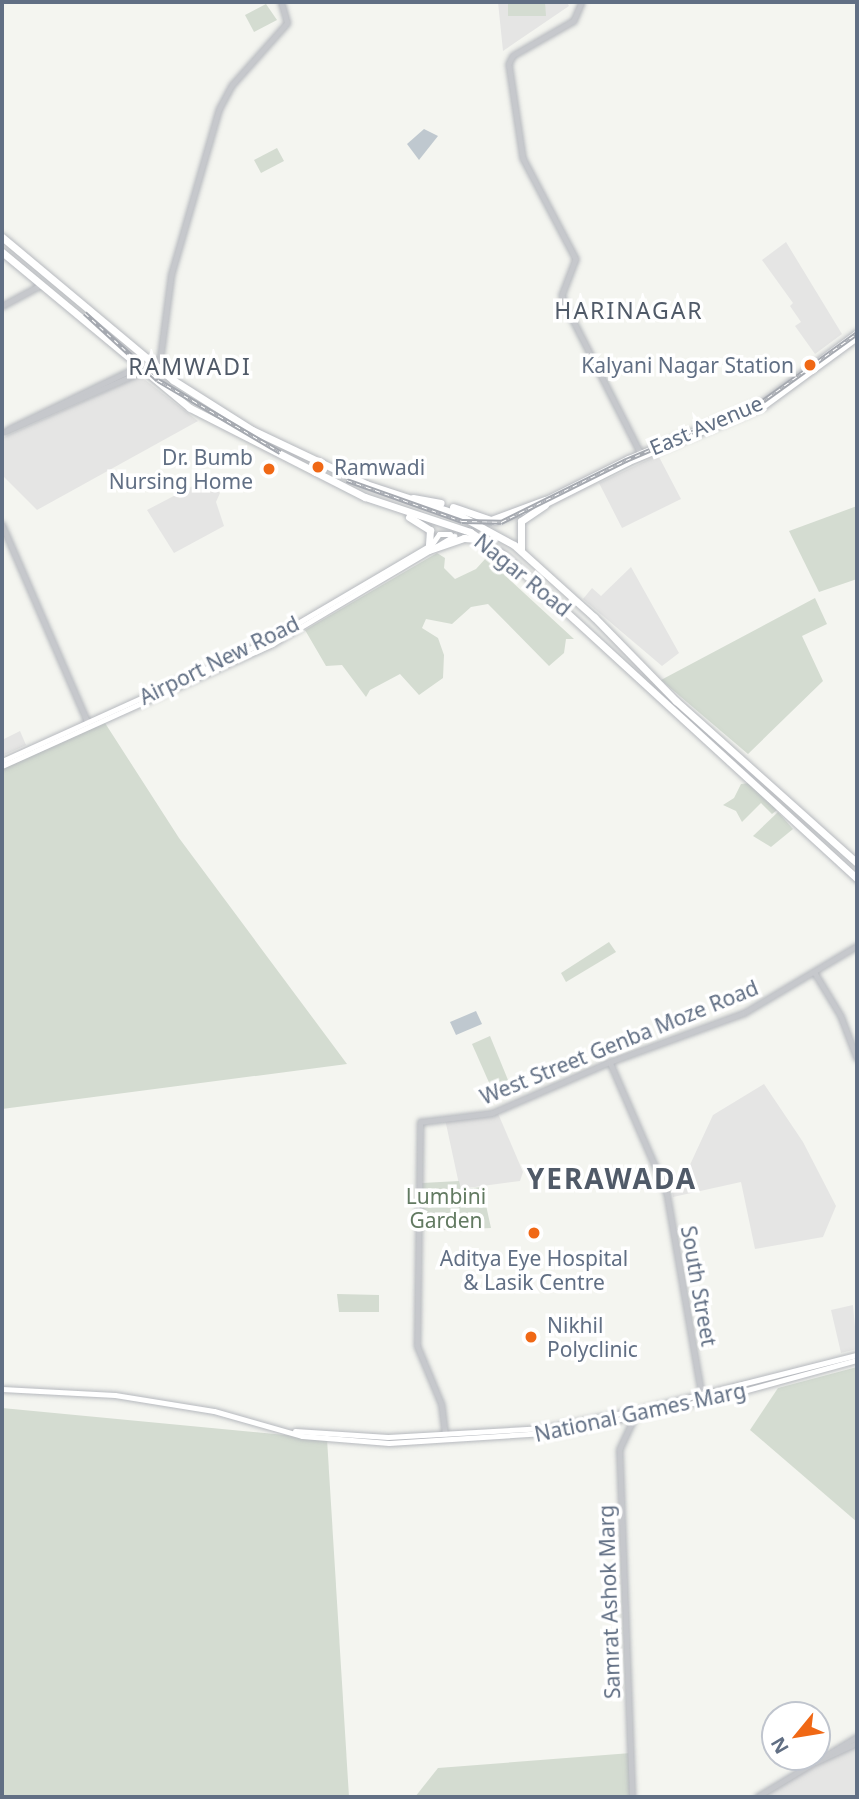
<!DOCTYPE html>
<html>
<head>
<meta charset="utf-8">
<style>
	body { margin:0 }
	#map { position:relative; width:859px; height:1799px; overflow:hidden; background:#f4f5f0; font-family:"Noto Sans",sans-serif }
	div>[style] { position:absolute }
	.built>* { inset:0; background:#e5e5e4 }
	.green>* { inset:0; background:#d4dcd1 }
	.water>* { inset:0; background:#bfc8cf }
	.major-tunnel>* { height:5px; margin-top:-2.5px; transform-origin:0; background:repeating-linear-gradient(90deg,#cfd4d5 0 5px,transparent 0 7.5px) }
	.roads { filter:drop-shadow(0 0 2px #b6b9be) drop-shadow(0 0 2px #b6b9be) }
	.minor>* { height:4.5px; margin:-2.25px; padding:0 2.25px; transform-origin:2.25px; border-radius:2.25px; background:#c6c8cc }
	.major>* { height:5px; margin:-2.5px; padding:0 2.5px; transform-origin:2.5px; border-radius:2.5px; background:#fff }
	.highway>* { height:7px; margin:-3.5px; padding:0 3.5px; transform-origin:3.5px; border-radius:3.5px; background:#fff }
	.rail>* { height:4.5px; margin-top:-2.25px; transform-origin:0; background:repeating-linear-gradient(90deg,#fff 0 5px,#a5a9b0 0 10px); box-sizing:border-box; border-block:2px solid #a5a9b0 }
	.dots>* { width:19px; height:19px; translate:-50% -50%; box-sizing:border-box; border:4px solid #fff; border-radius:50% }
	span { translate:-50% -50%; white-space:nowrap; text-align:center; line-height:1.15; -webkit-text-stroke:7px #fff; paint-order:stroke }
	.poi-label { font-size:21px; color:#616f84 }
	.right { translate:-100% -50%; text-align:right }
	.left { translate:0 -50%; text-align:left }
	.street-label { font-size:21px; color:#616f84 }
	.park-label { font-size:21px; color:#627a61 }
	.neighbourhood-label { font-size:23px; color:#505a68; letter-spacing:2px }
	.district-label { font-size:28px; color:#505a68; font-weight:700; letter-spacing:2px }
	.frame { position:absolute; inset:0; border:4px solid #616f84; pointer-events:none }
	.north { position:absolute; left:761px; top:1701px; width:70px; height:70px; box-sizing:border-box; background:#fff; border:2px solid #c0c5ce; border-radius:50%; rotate:240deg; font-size:19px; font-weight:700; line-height:28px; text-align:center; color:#616f84 }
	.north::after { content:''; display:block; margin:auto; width:24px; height:32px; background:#f06815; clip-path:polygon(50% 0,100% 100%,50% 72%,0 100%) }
</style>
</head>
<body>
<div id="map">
	<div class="built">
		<i style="clip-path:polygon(498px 2px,567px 2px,569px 6px,503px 51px)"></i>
		<i style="clip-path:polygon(786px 242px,842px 334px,815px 354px,795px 326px,801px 322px,790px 306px,793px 303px,762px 260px)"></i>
		<i style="clip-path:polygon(140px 376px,198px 421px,37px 510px,2px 475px,2px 438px)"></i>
		<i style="clip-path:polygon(658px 455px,681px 499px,622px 528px,599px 483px)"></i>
		<i style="clip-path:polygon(210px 477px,220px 493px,216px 502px,224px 526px,174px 553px,147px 510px)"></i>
		<i style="clip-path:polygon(631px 567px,679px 653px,662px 666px,583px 599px,592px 588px,601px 596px)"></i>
		<i style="clip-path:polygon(20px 731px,26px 745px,2px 756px,2px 740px)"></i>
		<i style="clip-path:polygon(764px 1084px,803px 1142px,836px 1206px,823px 1237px,755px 1249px,741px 1182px,673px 1197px,671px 1186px,682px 1182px,713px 1115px)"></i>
		<i style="clip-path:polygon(497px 1111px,523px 1172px,520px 1181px,460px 1189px,445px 1119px)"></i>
		<i style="clip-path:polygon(853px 1305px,857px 1349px,841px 1353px,831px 1310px)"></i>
		<i style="clip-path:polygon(857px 1745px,857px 1797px,761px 1797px,791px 1777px)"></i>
	</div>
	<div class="green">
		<i style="clip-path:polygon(508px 2px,545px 2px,546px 16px,508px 16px)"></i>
		<i style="clip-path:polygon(266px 4px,277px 20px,254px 32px,245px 15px)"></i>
		<i style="clip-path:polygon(277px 148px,284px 161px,261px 173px,254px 160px)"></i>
		<i style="clip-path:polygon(857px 506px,857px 579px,819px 592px,789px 531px)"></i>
		<i style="clip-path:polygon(437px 553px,445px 558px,444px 568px,455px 579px,476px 569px,486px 558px,574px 639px,566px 639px,564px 653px,549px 666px,488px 604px,471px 607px,452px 624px,426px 619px,422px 628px,438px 638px,444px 655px,443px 678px,419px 695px,400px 674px,370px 690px,366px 697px,342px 665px,326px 666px,305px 630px)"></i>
		<i style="clip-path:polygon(815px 598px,827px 624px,802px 636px,823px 681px,748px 754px,661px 680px)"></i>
		<i style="clip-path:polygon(105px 723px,179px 838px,347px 1064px,2px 1109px,2px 769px)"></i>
		<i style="clip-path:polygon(749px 783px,777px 810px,772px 814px,761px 803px,742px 822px,736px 811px,723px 805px,734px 798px,741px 784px)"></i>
		<i style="clip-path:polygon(778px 812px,793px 829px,771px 847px,753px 836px)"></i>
		<i style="clip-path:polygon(609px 942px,616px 952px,566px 982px,561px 973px)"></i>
		<i style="clip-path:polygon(490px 1036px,508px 1080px,491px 1087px,472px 1044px)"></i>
		<i style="clip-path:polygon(459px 1181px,461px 1189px,482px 1187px,491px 1228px,424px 1231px,422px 1183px)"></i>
		<i style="clip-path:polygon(337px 1294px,379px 1295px,379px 1312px,339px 1312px)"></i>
		<i style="clip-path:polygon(857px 1367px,857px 1522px,750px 1430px,778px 1388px)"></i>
		<i style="clip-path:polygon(2px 1408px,327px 1439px,349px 1797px,2px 1797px)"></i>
		<i style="clip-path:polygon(631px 1753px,633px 1797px,415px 1797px,438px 1768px)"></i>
	</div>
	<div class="water">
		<i style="clip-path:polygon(424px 129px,438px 136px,419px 160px,407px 144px)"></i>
		<i style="clip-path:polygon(476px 1011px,482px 1024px,456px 1035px,450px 1022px)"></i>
	</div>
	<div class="major-tunnel">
		<i style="left:450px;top:534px;width:47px;rotate:-14.9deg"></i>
	</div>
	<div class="roads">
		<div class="minor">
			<i style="left:582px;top:2px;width:21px;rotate:113deg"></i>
			<i style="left:574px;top:21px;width:70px;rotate:150.2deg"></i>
			<i style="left:513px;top:56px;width:9px;rotate:117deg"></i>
			<i style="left:509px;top:64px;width:95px;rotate:81.5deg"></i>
			<i style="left:523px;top:158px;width:114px;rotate:62.3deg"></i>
			<i style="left:576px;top:259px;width:39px;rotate:111deg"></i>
			<i style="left:562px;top:295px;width:9px;rotate:72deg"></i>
			<i style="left:565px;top:304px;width:168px;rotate:63.1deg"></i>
			<i style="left:2px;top:306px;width:44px;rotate:-28.3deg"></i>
			<i style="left:9px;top:429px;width:142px;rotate:-25.8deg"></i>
			<i style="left:4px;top:432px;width:152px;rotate:-23.7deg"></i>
			<i style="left:143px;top:371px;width:21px;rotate:-35deg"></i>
			<i style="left:160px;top:359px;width:85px;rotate:-82.5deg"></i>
			<i style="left:171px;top:275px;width:173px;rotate:-73.9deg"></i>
			<i style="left:219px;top:109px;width:27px;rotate:-62deg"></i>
			<i style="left:232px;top:85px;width:83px;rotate:-48.4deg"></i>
			<i style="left:287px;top:23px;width:22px;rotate:-106deg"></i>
			<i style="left:2px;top:524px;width:219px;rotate:66.6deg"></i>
			<i style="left:815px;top:973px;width:50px;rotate:58.8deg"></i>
			<i style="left:841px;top:1016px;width:45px;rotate:69.1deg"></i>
			<i style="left:610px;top:1062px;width:143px;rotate:66.5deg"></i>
			<i style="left:667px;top:1193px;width:211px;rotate:80.2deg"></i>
			<i style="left:445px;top:1435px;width:31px;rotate:-97deg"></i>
			<i style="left:441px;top:1404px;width:63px;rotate:-112.5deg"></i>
			<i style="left:417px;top:1346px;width:224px;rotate:-89.2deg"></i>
			<i style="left:420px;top:1122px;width:73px;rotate:-7.1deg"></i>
			<i style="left:492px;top:1113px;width:129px;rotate:-23.4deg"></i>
			<i style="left:610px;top:1062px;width:143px;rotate:-20.1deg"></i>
			<i style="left:744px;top:1013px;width:131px;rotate:-30.7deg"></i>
			<i style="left:816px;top:1762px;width:45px;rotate:-24.9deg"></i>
			<i style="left:632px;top:1797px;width:347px;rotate:-92.1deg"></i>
			<i style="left:619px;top:1450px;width:38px;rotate:-65deg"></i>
			<i style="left:757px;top:1797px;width:117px;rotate:-31deg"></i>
		</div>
		<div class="major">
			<i style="left:544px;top:500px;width:94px;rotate:-26.6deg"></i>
			<i style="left:628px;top:458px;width:145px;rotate:-22.7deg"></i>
			<i style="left:762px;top:402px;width:118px;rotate:-36.4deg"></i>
			<i style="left:544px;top:505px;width:95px;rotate:-26.8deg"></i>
			<i style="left:629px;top:462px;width:146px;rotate:-22.5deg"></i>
			<i style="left:764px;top:406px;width:115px;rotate:-36.2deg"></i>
			<i style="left:495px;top:522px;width:30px;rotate:-21deg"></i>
			<i style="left:2px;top:761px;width:293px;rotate:-24.4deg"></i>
			<i style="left:269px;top:640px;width:189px;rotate:-30.5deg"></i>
			<i style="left:432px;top:544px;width:12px;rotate:-55deg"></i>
			<i style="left:439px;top:534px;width:11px"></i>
			<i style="left:2px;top:766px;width:296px;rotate:-24.3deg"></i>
			<i style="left:272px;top:644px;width:212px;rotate:-30.7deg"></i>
			<i style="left:2px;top:1389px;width:113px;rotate:3deg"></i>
			<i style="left:115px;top:1395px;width:100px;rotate:9.2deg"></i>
			<i style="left:214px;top:1411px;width:91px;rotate:15.9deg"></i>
			<i style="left:302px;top:1436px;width:87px;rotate:4.6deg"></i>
			<i style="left:389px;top:1443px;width:172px;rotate:-3.7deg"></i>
			<i style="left:561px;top:1432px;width:168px;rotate:-12.4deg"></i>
			<i style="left:725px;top:1396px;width:137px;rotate:-15.3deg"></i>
			<i style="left:295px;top:1431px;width:93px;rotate:3.7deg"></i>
			<i style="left:388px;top:1437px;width:157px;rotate:-3.3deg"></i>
			<i style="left:545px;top:1428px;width:100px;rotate:-11deg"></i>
			<i style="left:643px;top:1409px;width:221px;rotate:-14.2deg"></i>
		</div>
		<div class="highway">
			<i style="left:2px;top:237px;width:223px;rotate:39.9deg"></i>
			<i style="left:173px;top:380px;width:93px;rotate:32.3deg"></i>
			<i style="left:252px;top:430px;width:126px;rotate:25.3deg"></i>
			<i style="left:366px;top:484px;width:96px;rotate:18.2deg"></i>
			<i style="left:457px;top:514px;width:65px;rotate:28.5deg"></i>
			<i style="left:514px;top:545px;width:108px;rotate:42deg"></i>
			<i style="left:594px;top:617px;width:117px;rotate:45.7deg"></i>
			<i style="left:676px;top:701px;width:243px;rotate:41.8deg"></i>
			<i style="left:2px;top:252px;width:244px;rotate:39.7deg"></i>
			<i style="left:190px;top:408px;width:196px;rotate:27deg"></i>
			<i style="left:365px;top:497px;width:111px;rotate:18.4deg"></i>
			<i style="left:470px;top:532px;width:41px;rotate:34.1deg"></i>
			<i style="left:504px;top:555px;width:479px;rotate:42.5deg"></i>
			<i style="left:413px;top:498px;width:28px;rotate:10deg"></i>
			<i style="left:453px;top:507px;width:40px;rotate:18.9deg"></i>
			<i style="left:491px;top:520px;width:58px;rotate:-20.3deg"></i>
			<i style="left:409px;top:517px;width:25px;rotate:32deg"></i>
			<i style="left:430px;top:530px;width:15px;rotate:94deg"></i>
			<i style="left:429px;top:550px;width:37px;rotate:-19deg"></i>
			<i style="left:464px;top:538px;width:13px;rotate:4deg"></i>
			<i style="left:521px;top:550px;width:29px;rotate:-90deg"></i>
			<i style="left:521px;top:521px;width:29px;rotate:-34deg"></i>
		</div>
	</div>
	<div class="rail">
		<i style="left:85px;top:313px;width:99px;rotate:42.5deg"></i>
		<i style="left:158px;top:380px;width:142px;rotate:30.5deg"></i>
		<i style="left:347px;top:480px;width:122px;rotate:19.6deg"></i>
		<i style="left:462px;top:521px;width:39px;rotate:1deg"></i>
		<i style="left:501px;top:522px;width:140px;rotate:-26.4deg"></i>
		<i style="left:626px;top:460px;width:146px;rotate:-23deg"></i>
		<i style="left:760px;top:403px;width:120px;rotate:-35.8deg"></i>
	</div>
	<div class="dots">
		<i style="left:810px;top:365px;background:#f06815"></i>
		<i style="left:318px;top:467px;background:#f06815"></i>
		<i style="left:269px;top:469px;background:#f06815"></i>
		<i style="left:534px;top:1233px;background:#f06815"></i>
		<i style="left:531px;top:1337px;background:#f06815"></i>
	</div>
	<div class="poi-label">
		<span class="right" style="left:794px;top:365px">Kalyani Nagar Station</span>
		<span class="right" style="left:253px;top:469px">Dr. Bumb<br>Nursing Home</span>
		<span class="left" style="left:334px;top:467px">Ramwadi</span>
		<span style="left:534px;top:1270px">Aditya Eye Hospital<br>&amp; Lasik Centre</span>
		<span class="left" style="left:547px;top:1337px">Nikhil<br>Polyclinic</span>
	</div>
	<div class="street-label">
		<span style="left:706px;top:425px;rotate:-23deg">East Avenue</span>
		<span style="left:523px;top:575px;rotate:39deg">Nagar Road</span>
		<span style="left:219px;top:660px;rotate:-26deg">Airport New Road</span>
		<span style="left:619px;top:1042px;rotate:-22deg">West Street Genba Moze Road</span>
		<span style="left:699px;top:1286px;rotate:80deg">South Street</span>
		<span style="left:640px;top:1412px;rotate:-12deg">National Games Marg</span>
		<span style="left:609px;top:1602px;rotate:-92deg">Samrat Ashok Marg</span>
	</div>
	<div class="park-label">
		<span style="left:446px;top:1208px">Lumbini<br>Garden</span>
	</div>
	<div class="neighbourhood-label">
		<span style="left:629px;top:310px">HARINAGAR</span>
		<span style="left:190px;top:366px">RAMWADI</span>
	</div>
	<div class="district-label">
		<span style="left:612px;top:1178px">YERAWADA</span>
	</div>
	<div class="frame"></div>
	<div class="north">N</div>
</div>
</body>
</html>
